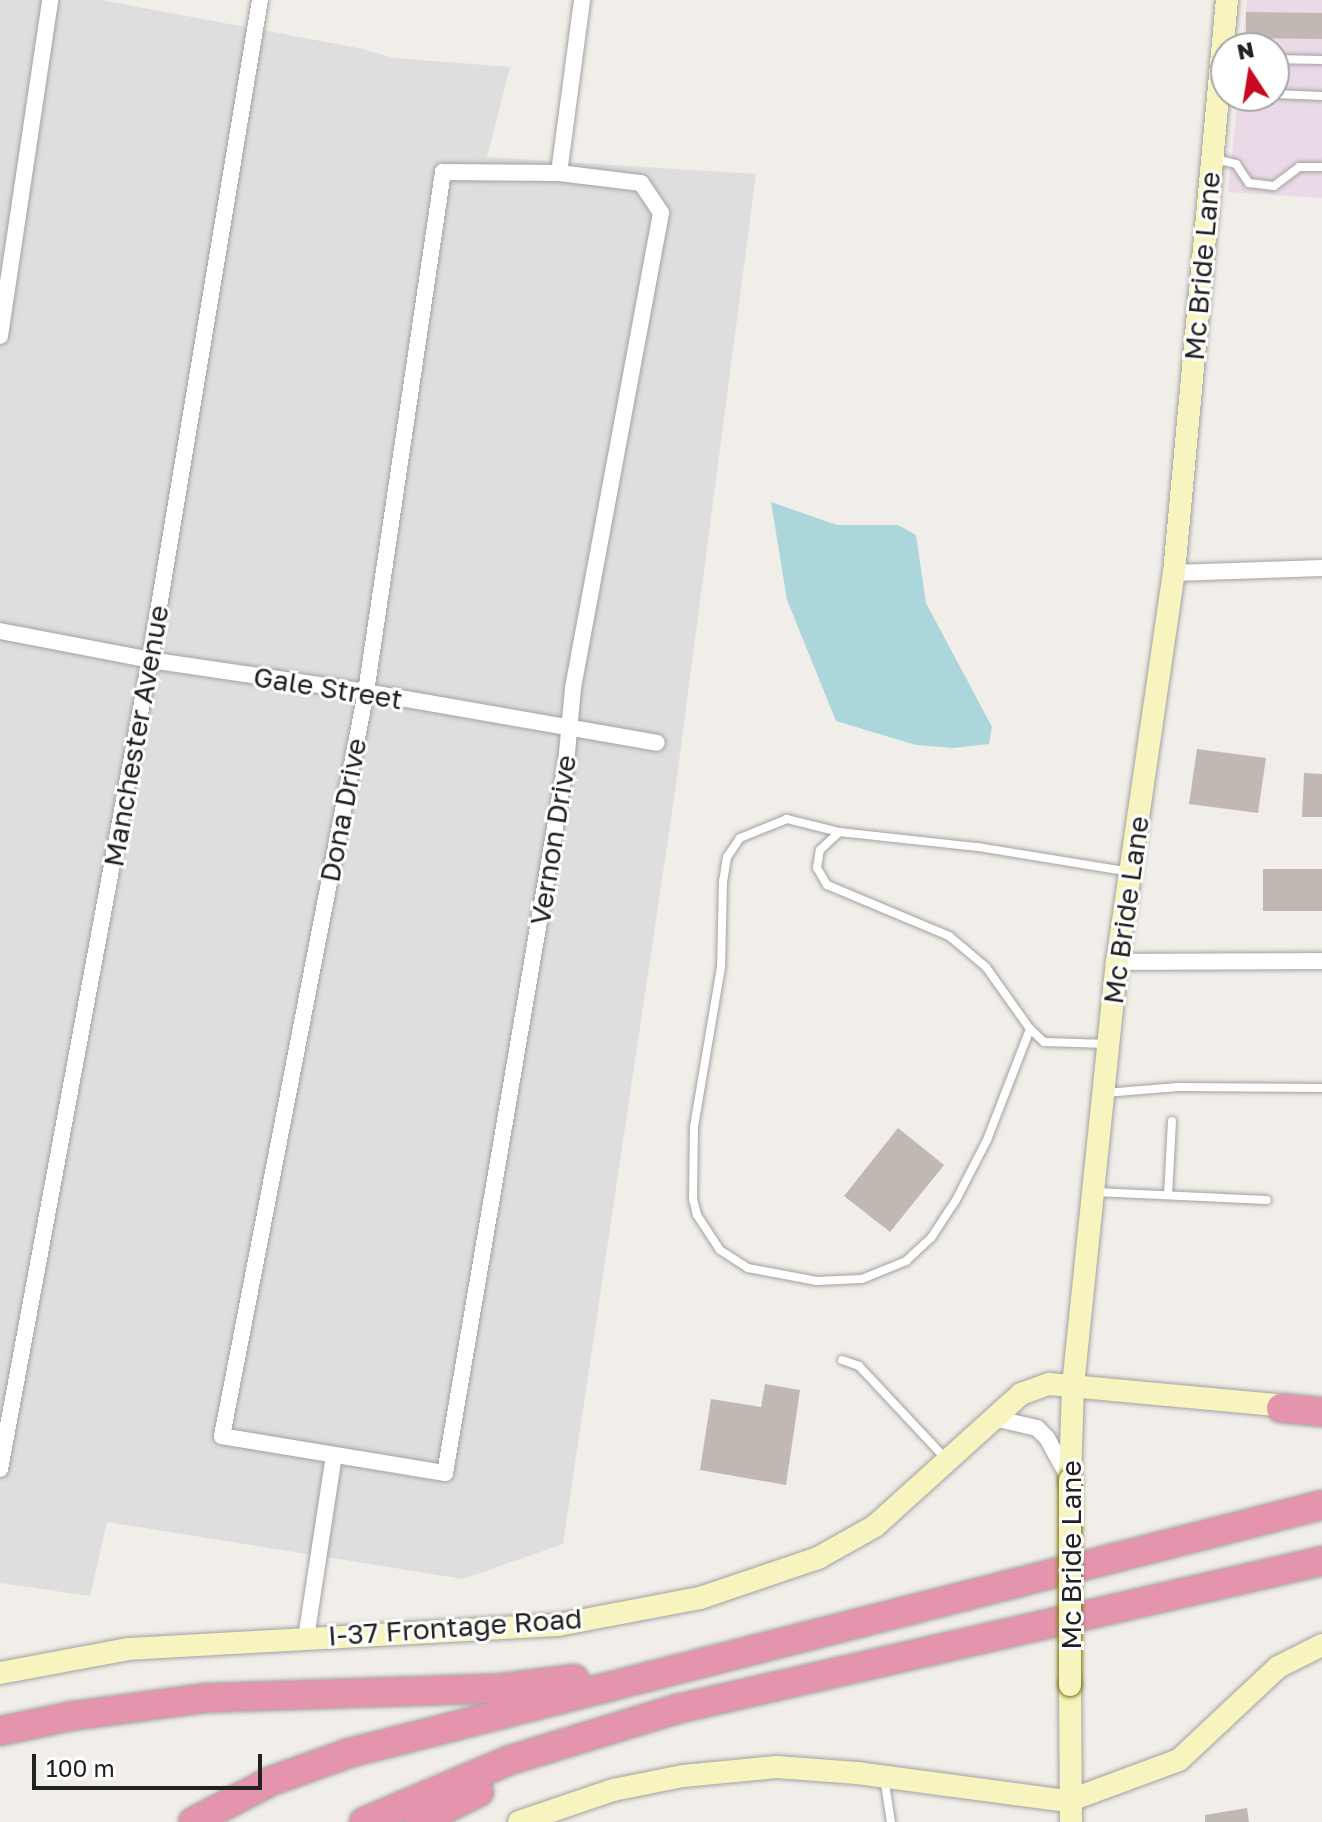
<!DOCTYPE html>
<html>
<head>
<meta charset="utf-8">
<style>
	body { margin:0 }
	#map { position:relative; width:1322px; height:1822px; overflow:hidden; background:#f1ede8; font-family:"Golos Text",sans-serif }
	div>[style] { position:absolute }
	.residential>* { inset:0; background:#dfdede }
	.industrial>* { inset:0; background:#eadae8 }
	.water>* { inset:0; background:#abd7dc }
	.building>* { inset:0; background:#c1b8b4 }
	.roads { filter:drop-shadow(0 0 2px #a2a2a2) drop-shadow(0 0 2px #a2a2a2) }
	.lane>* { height:8px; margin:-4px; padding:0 4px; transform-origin:4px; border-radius:4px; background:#fff }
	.street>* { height:16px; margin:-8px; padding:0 8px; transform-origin:8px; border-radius:8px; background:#fff }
	.secondary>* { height:22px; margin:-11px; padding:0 11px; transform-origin:11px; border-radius:11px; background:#f7f4bf }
	.highway>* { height:28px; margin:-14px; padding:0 14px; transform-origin:14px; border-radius:14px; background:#e494ac }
	.bridges { filter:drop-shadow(0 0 2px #76760a) drop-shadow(0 0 2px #76760a) }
	.secondary-bridge>* { height:22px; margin:-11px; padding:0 11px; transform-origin:11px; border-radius:11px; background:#f7f4bf }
	span { translate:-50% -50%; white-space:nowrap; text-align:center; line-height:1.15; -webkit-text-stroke:6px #fff; paint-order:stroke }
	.street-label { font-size:28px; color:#212121 }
	.north { position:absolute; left:1210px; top:32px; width:80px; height:80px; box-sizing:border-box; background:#fff; border:2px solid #a6a6a6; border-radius:50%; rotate:348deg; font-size:22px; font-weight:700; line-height:32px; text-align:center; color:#212121 }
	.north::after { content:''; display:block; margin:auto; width:28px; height:36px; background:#ca081f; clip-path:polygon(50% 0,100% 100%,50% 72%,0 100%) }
	.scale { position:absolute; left:32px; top:1754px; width:230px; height:36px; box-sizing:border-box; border:4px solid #212121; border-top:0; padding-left:10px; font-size:24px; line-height:28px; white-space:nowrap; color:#212121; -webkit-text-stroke:6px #fff; paint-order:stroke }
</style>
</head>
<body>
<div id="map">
	<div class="residential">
		<i style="clip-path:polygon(0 0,101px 0,363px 49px,394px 58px,510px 67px,487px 157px,756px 174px,675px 792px,563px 1544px,463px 1579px,107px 1522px,90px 1596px,0 1583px)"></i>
	</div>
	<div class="industrial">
		<i style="clip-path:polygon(1247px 0,1322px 0,1322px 198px,1228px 192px,1238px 96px,1274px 96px,1274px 48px,1242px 48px)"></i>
	</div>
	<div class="water">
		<i style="clip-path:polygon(771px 502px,837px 525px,898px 525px,916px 535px,926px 603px,992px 727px,989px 744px,954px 748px,916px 745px,836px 721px,787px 600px)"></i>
	</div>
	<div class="building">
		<i style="clip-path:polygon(1246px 12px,1322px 13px,1322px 39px,1246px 38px)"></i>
		<i style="clip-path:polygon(1197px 749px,1266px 758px,1258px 813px,1189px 804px)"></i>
		<i style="clip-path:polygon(1304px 773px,1322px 774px,1322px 817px,1302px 817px)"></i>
		<i style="clip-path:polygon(1263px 869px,1322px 869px,1322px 911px,1263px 911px)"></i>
		<i style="clip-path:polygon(898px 1128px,944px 1165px,890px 1232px,844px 1196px)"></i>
		<i style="clip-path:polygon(765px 1384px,800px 1390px,786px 1485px,700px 1470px,711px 1399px,761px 1407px)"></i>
		<i style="clip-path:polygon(1247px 1808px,1249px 1822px,1205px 1822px,1205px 1815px)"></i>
	</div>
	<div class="roads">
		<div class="lane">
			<i style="left:1274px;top:59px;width:48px;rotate:1.2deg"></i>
			<i style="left:1274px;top:94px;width:48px;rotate:2.4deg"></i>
			<i style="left:1216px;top:159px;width:21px;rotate:14deg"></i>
			<i style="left:1236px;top:164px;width:23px;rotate:56deg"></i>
			<i style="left:1249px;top:183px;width:25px;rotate:7deg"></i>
			<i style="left:1274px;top:186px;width:31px;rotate:-37deg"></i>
			<i style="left:1299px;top:167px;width:23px"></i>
			<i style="left:839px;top:832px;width:54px;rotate:-166deg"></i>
			<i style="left:787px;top:819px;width:51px;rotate:158deg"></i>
			<i style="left:740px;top:838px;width:23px;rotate:124deg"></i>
			<i style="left:727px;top:857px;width:24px;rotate:99deg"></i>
			<i style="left:723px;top:881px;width:86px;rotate:91.3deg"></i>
			<i style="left:721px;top:967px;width:161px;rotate:99.6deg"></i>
			<i style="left:694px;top:1126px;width:73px;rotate:90.8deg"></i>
			<i style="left:693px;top:1199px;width:16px;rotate:76deg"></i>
			<i style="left:697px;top:1215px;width:42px;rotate:56.7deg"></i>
			<i style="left:720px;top:1250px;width:33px;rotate:33deg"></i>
			<i style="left:748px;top:1268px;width:70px;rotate:10.7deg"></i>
			<i style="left:817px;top:1281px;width:45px;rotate:-2.5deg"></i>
			<i style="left:862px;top:1279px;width:48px;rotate:-22.2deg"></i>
			<i style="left:906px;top:1261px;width:34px;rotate:-43deg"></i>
			<i style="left:931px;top:1238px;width:45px;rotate:-56.7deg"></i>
			<i style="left:956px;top:1200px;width:68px;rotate:-62.7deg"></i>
			<i style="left:987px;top:1140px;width:119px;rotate:-68.8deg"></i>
			<i style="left:1108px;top:1044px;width:64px;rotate:-178.2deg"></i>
			<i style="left:1044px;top:1042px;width:19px;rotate:-137deg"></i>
			<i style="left:1030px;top:1029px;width:76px;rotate:-125.4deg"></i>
			<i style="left:986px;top:967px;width:48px;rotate:-140deg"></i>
			<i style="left:949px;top:936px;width:132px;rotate:-157.3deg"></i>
			<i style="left:827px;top:885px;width:20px;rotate:-120deg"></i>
			<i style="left:817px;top:868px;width:18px;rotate:-81deg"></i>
			<i style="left:820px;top:850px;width:26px;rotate:-43deg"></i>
			<i style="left:839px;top:832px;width:140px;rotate:6.2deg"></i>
			<i style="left:978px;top:847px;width:154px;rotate:9.3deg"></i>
			<i style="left:1105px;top:1093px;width:73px;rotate:-4.7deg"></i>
			<i style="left:1178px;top:1087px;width:144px;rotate:0.4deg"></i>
			<i style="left:1095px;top:1192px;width:172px;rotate:2.7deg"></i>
			<i style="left:1168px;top:1195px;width:74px;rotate:-86.9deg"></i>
			<i style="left:842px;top:1360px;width:18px;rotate:19deg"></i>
			<i style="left:859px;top:1366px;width:127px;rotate:46.9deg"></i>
			<i style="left:884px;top:1777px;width:46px;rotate:81.2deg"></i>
		</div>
		<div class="street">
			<i style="left:443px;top:172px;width:116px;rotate:0.5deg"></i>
			<i style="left:559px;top:173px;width:83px;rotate:7deg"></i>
			<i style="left:641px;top:183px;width:36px;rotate:56deg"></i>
			<i style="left:661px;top:213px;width:483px;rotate:100.5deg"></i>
			<i style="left:573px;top:688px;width:75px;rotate:95.3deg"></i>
			<i style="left:566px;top:763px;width:720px;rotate:99.67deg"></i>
			<i style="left:445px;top:1473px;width:226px;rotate:-170.6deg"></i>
			<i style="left:222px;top:1436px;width:758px;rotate:-79.05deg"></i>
			<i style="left:366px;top:692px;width:526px;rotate:-81.58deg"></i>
			<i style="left:559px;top:173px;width:175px;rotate:-82.4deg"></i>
			<i style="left:0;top:336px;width:340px;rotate:-81.5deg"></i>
			<i style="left:1174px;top:573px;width:148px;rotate:-1.9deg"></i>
			<i style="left:0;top:631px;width:153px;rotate:10.9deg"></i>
			<i style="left:150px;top:660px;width:218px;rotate:8.4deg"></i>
			<i style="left:366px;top:692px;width:295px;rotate:9.9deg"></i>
			<i style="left:1117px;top:962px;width:205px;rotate:-0.3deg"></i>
			<i style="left:994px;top:1418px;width:44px;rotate:13.1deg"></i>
			<i style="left:1037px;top:1428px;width:14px;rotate:45deg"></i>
			<i style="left:1047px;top:1438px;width:48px;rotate:61.3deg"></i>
			<i style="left:0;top:1469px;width:823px;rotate:-79.5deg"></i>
			<i style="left:150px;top:660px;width:669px;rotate:-80.54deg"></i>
			<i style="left:306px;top:1638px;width:185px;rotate:-81.3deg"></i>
		</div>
		<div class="secondary">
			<i style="left:1070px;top:1480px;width:94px;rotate:-88.2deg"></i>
			<i style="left:1073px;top:1386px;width:426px;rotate:-84.1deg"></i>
			<i style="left:1117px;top:962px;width:393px;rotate:-81.7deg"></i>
			<i style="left:1174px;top:573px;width:575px;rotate:-84.72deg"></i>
			<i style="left:0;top:1673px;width:130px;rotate:-10.6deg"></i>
			<i style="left:128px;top:1649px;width:431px;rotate:-3.2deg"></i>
			<i style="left:558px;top:1625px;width:145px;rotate:-10.8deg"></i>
			<i style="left:700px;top:1598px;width:125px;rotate:-18.7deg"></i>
			<i style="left:818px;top:1558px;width:65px;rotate:-29.3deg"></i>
			<i style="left:875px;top:1526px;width:197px;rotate:-42.1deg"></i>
			<i style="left:1021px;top:1394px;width:30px;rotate:-20deg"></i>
			<i style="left:1049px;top:1384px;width:249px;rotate:5.3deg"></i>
			<i style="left:1070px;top:1685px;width:137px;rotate:89.6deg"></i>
			<i style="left:519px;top:1822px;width:99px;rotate:-18.8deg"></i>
			<i style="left:613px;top:1790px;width:71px;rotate:-11.3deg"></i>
			<i style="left:683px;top:1776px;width:94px;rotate:-5.5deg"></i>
			<i style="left:777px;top:1767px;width:80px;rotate:4.3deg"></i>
			<i style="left:857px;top:1773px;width:213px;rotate:7.6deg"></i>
			<i style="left:1068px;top:1801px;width:118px;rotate:-20.3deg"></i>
			<i style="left:1179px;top:1760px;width:136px;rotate:-43.2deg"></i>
			<i style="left:1278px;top:1667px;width:49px;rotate:-26.6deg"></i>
		</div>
		<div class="highway">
			<i style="left:1281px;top:1408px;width:41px;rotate:5.6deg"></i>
			<i style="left:0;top:1731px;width:74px;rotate:-11.8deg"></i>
			<i style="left:72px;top:1716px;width:134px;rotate:-7.7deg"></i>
			<i style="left:205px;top:1698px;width:297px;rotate:-1.9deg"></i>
			<i style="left:502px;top:1688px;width:73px;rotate:-7.1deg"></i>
			<i style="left:193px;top:1822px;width:88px;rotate:-27.7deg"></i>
			<i style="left:271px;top:1781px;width:83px;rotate:-19.7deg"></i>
			<i style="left:349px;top:1753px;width:1004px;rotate:-14.3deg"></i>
			<i style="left:364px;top:1822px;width:159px;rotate:-23deg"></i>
			<i style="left:510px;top:1760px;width:175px;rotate:-17deg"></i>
			<i style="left:677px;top:1709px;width:662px;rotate:-12.92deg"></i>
			<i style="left:419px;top:1822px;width:67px;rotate:-26.6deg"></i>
		</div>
	</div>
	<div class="bridges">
		<div class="secondary-bridge">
			<i style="left:1070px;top:1480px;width:205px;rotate:90deg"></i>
		</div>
	</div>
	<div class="street-label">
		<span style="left:1202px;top:266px;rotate:-85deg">Mc Bride Lane</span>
		<span style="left:328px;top:688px;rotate:9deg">Gale Street</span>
		<span style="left:136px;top:736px;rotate:-80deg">Manchester Avenue</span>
		<span style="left:343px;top:810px;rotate:-79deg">Dona Drive</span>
		<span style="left:553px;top:840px;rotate:-81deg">Vernon Drive</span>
		<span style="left:1126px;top:910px;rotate:-82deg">Mc Bride Lane</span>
		<span style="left:1071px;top:1555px;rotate:-90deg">Mc Bride Lane</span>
		<span style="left:455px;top:1627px;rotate:-4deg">I-37 Frontage Road</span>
	</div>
	<div class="north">N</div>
	<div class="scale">100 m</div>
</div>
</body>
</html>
